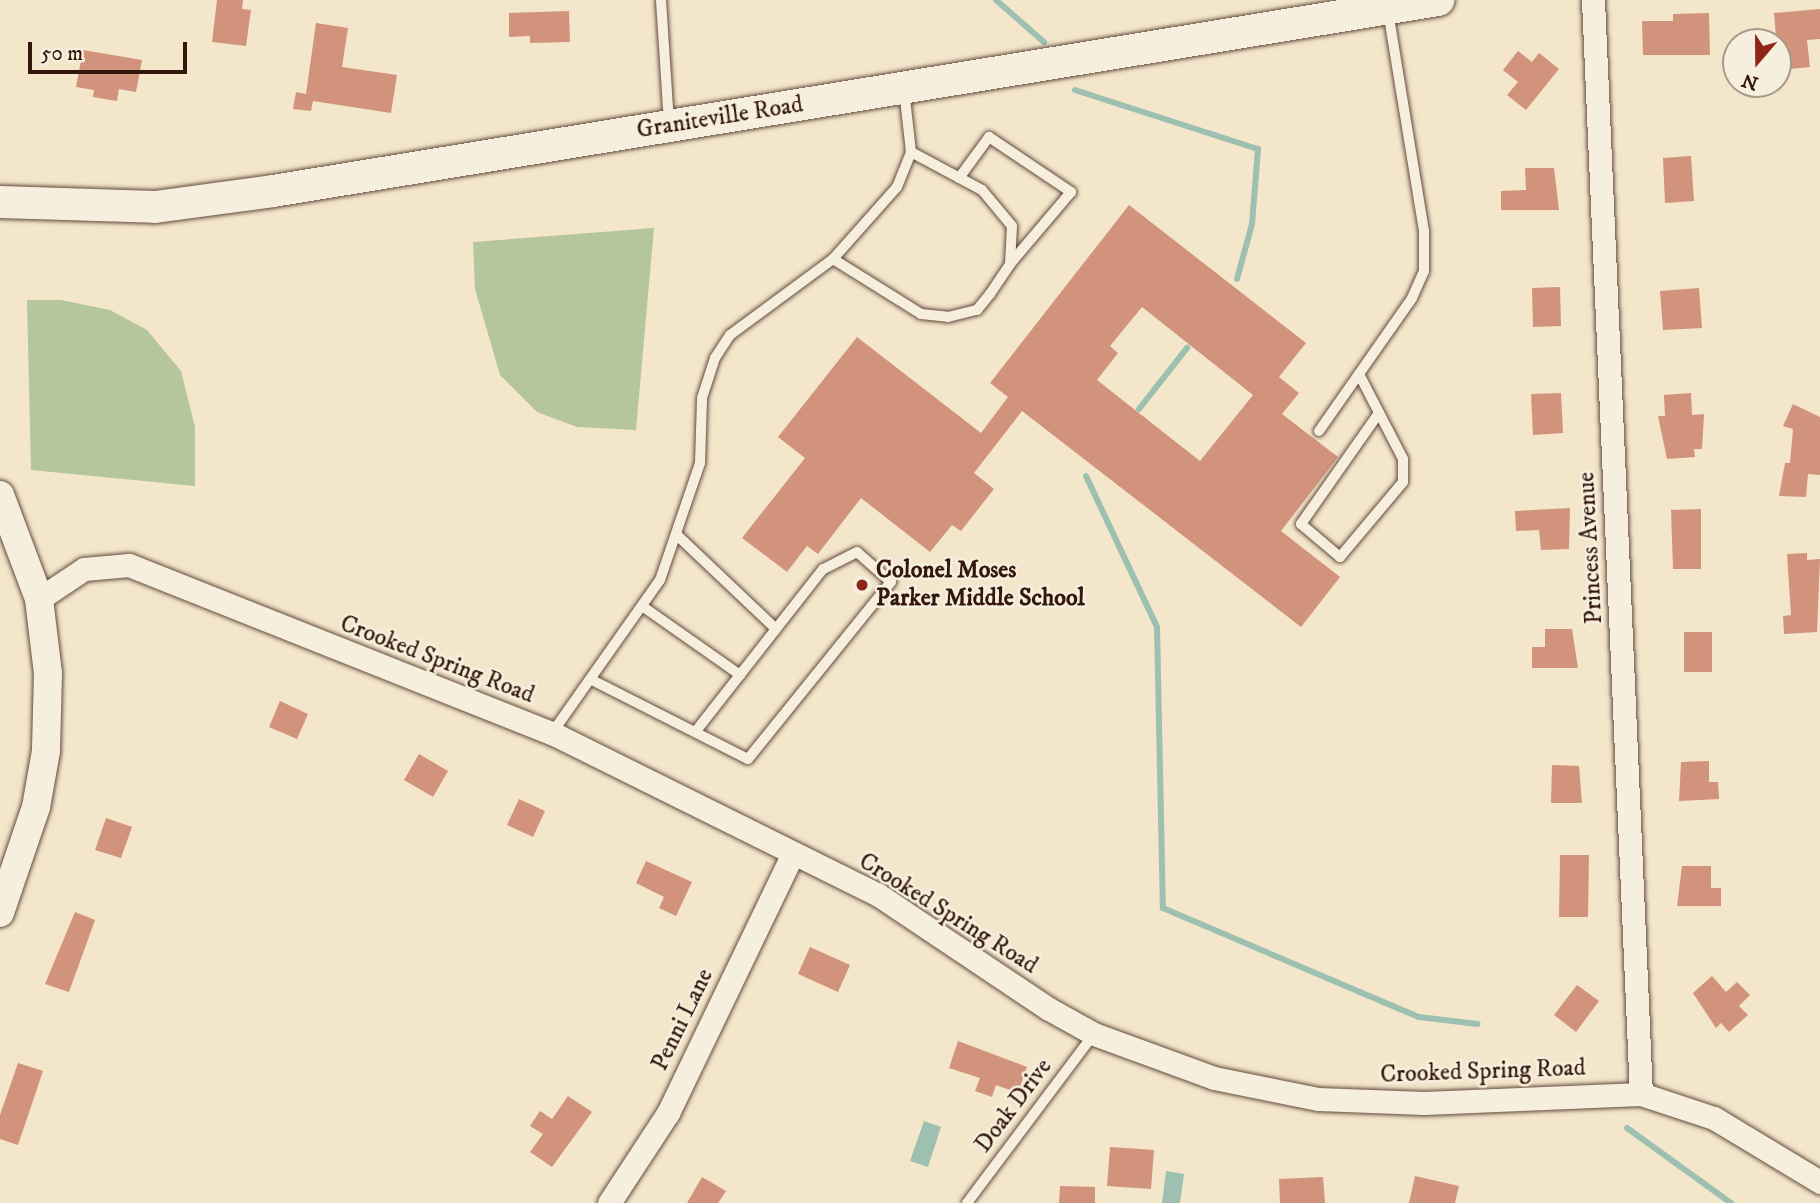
<!DOCTYPE html>
<html>
<head>
<meta charset="utf-8">
<style>
	body { margin:0 }
	#map { position:relative; width:1820px; height:1203px; overflow:hidden; background:#f3e6cb; font-family:"IM FELL DW Pica",serif }
	div>[style] { position:absolute }
	.green>* { inset:0; background:#b6c69b }
	.water>* { inset:0; background:#9dc0b1 }
	.stream>* { height:6px; margin:-3px; padding:0 3px; transform-origin:3px; border-radius:3px; background:#9dc0b1 }
	.building>* { inset:0; background:#d1937b }
	.roads { filter:drop-shadow(0 0 2px #644b3c) drop-shadow(0 0 2px #644b3c) }
	.service>* { height:10px; margin:-5px; padding:0 5px; transform-origin:5px; border-radius:5px; background:#f7efdd }
	.minor>* { height:23px; margin:-11.5px; padding:0 11.5px; transform-origin:11.5px; border-radius:11.5px; background:#f7efdd }
	.tertiary>* { height:28px; margin:-14px; padding:0 14px; transform-origin:14px; border-radius:14px; background:#f7efdd }
	.secondary>* { height:32px; margin:-16px; padding:0 16px; transform-origin:16px; border-radius:16px; background:#f7efdd }
	.dots>* { width:19px; height:19px; translate:-50% -50%; box-sizing:border-box; border:4px solid #f7efdd; border-radius:50% }
	span { translate:-50% -50%; white-space:nowrap; text-align:center; line-height:1.15; -webkit-text-stroke:5px #f7efdd; paint-order:stroke }
	.street-label { font-size:24px; color:#34170c }
	.poi-label { font-size:24px; color:#34170c; font-weight:700 }
	.left { translate:0 -50%; text-align:left }
	.north { position:absolute; left:1722px; top:28px; width:70px; height:70px; box-sizing:border-box; background:#f7efdd; border:2px solid #a99989; border-radius:50%; rotate:200deg; font-size:19px; font-weight:700; line-height:28px; text-align:center; color:#34170c }
	.north::after { content:''; display:block; margin:auto; width:24px; height:32px; background:#8f2418; clip-path:polygon(50% 0,100% 100%,50% 72%,0 100%) }
	.scale { position:absolute; left:28px; top:42px; width:159px; height:32px; box-sizing:border-box; border:4px solid #34170c; border-top:0; padding-left:9px; font-size:21px; line-height:24px; white-space:nowrap; color:#34170c; -webkit-text-stroke:5px #f7efdd; paint-order:stroke }
</style>
</head>
<body>
<div id="map">
	<div class="green">
		<i style="clip-path:polygon(654px 228px,636px 430px,577px 427px,537px 412px,500px 375px,475px 289px,473px 242px)"></i>
		<i style="clip-path:polygon(27px 300px,61px 300px,110px 310px,147px 330px,181px 371px,195px 427px,195px 486px,31px 470px)"></i>
	</div>
	<div class="water">
		<i style="clip-path:polygon(924px 1121px,941px 1127px,928px 1167px,910px 1161px)"></i>
		<i style="clip-path:polygon(1166px 1171px,1184px 1174px,1180px 1203px,1162px 1203px)"></i>
	</div>
	<div class="stream">
		<i style="left:996px;top:0;width:64px;rotate:41.2deg"></i>
		<i style="left:1075px;top:90px;width:192px;rotate:17.9deg"></i>
		<i style="left:1258px;top:149px;width:75px;rotate:94.6deg"></i>
		<i style="left:1252px;top:224px;width:57px;rotate:105.3deg"></i>
		<i style="left:1139px;top:409px;width:78px;rotate:-51.8deg"></i>
		<i style="left:1086px;top:476px;width:167px;rotate:64.8deg"></i>
		<i style="left:1157px;top:627px;width:281px;rotate:88.8deg"></i>
		<i style="left:1163px;top:908px;width:278px;rotate:23.1deg"></i>
		<i style="left:1419px;top:1017px;width:59px;rotate:6.8deg"></i>
		<i style="left:1627px;top:1128px;width:128px;rotate:35.8deg"></i>
	</div>
	<div class="building">
		<i style="clip-path:polygon(217px 0,243px 0,242px 9px,251px 10px,246px 46px,212px 42px)"></i>
		<i style="clip-path:polygon(1820px 9px,1820px 39px,1807px 40px,1810px 67px,1779px 70px,1774px 13px)"></i>
		<i style="clip-path:polygon(569px 11px,570px 42px,530px 43px,530px 36px,509px 37px,509px 13px)"></i>
		<i style="clip-path:polygon(1709px 13px,1710px 55px,1643px 55px,1642px 21px,1673px 21px,1673px 14px)"></i>
		<i style="clip-path:polygon(316px 23px,348px 28px,342px 67px,397px 75px,391px 113px,313px 101px,311px 111px,293px 109px,296px 92px,306px 94px)"></i>
		<i style="clip-path:polygon(83px 50px,142px 60px,136px 92px,119px 89px,117px 101px,93px 97px,94px 90px,76px 87px)"></i>
		<i style="clip-path:polygon(1518px 51px,1532px 62px,1539px 53px,1559px 69px,1526px 110px,1507px 95px,1518px 82px,1503px 70px)"></i>
		<i style="clip-path:polygon(1691px 156px,1694px 201px,1665px 203px,1663px 158px)"></i>
		<i style="clip-path:polygon(1525px 168px,1554px 168px,1559px 210px,1501px 210px,1501px 191px,1526px 190px)"></i>
		<i style="clip-path:polygon(evenodd,1129px 205px,1306px 343px,1279px 377px,1299px 393px,1282px 414px,1338px 457px,1281px 531px,1340px 577px,1301px 627px,1022px 411px,974px 473px,994px 489px,961px 531px,952px 525px,930px 552px,861px 498px,818px 554px,807px 546px,787px 572px,742px 538px,805px 458px,778px 437px,857px 337px,981px 433px,1008px 397px,990px 383px,1129px 205px,1142px 307px,1253px 395px,1200px 461px,1097px 380px,1118px 353px,1110px 346px,1142px 307px)"></i>
		<i style="clip-path:polygon(1560px 287px,1561px 326px,1533px 327px,1532px 288px)"></i>
		<i style="clip-path:polygon(1699px 288px,1702px 328px,1663px 330px,1660px 291px)"></i>
		<i style="clip-path:polygon(1561px 393px,1563px 433px,1533px 435px,1531px 394px)"></i>
		<i style="clip-path:polygon(1691px 393px,1692px 415px,1704px 414px,1702px 449px,1694px 449px,1695px 457px,1667px 459px,1658px 416px,1665px 416px,1664px 395px)"></i>
		<i style="clip-path:polygon(1793px 404px,1820px 417px,1820px 475px,1808px 474px,1806px 497px,1779px 496px,1785px 463px,1790px 463px,1793px 429px,1783px 426px)"></i>
		<i style="clip-path:polygon(1570px 508px,1569px 549px,1541px 550px,1539px 530px,1516px 531px,1515px 511px)"></i>
		<i style="clip-path:polygon(1701px 509px,1701px 569px,1673px 569px,1671px 510px)"></i>
		<i style="clip-path:polygon(1807px 553px,1807px 560px,1820px 559px,1817px 632px,1784px 634px,1783px 616px,1791px 615px,1787px 554px)"></i>
		<i style="clip-path:polygon(1545px 629px,1572px 629px,1578px 668px,1532px 668px,1532px 647px,1545px 647px)"></i>
		<i style="clip-path:polygon(1684px 632px,1712px 632px,1712px 672px,1684px 672px)"></i>
		<i style="clip-path:polygon(280px 701px,308px 714px,297px 739px,269px 727px)"></i>
		<i style="clip-path:polygon(419px 754px,448px 771px,433px 797px,404px 780px)"></i>
		<i style="clip-path:polygon(1709px 761px,1709px 782px,1718px 782px,1719px 799px,1679px 801px,1681px 762px)"></i>
		<i style="clip-path:polygon(1552px 765px,1579px 766px,1582px 803px,1551px 803px)"></i>
		<i style="clip-path:polygon(519px 799px,545px 811px,533px 837px,507px 825px)"></i>
		<i style="clip-path:polygon(106px 818px,132px 827px,121px 858px,95px 850px)"></i>
		<i style="clip-path:polygon(1560px 855px,1589px 855px,1588px 917px,1559px 917px)"></i>
		<i style="clip-path:polygon(646px 861px,692px 882px,676px 916px,659px 908px,664px 897px,636px 883px)"></i>
		<i style="clip-path:polygon(1682px 866px,1711px 866px,1711px 888px,1721px 888px,1721px 906px,1677px 906px)"></i>
		<i style="clip-path:polygon(75px 912px,95px 920px,69px 992px,45px 984px)"></i>
		<i style="clip-path:polygon(810px 947px,850px 965px,838px 992px,798px 974px)"></i>
		<i style="clip-path:polygon(1712px 976px,1726px 992px,1737px 982px,1750px 995px,1739px 1006px,1748px 1015px,1729px 1032px,1721px 1023px,1716px 1028px,1693px 993px)"></i>
		<i style="clip-path:polygon(1577px 985px,1599px 1001px,1576px 1032px,1554px 1015px)"></i>
		<i style="clip-path:polygon(958px 1041px,1027px 1067px,1018px 1093px,996px 1085px,992px 1097px,975px 1091px,980px 1078px,949px 1068px)"></i>
		<i style="clip-path:polygon(18px 1063px,43px 1071px,18px 1145px,0 1139px,0 1115px)"></i>
		<i style="clip-path:polygon(568px 1096px,592px 1112px,552px 1167px,530px 1152px,543px 1134px,530px 1126px,540px 1111px,552px 1119px)"></i>
		<i style="clip-path:polygon(1110px 1147px,1154px 1150px,1151px 1189px,1107px 1186px)"></i>
		<i style="clip-path:polygon(1415px 1176px,1459px 1186px,1455px 1203px,1409px 1203px)"></i>
		<i style="clip-path:polygon(702px 1177px,726px 1191px,718px 1203px,687px 1203px)"></i>
		<i style="clip-path:polygon(1323px 1177px,1325px 1203px,1280px 1203px,1279px 1179px)"></i>
		<i style="clip-path:polygon(1060px 1186px,1095px 1187px,1095px 1203px,1059px 1203px)"></i>
	</div>
	<div class="roads">
		<div class="service">
			<i style="left:661px;top:0;width:123px;rotate:86.3deg"></i>
			<i style="left:959px;top:178px;width:51px;rotate:-53.8deg"></i>
			<i style="left:989px;top:137px;width:99px;rotate:33.9deg"></i>
			<i style="left:1071px;top:192px;width:94px;rotate:130.3deg"></i>
			<i style="left:833px;top:259px;width:104px;rotate:32deg"></i>
			<i style="left:921px;top:314px;width:27px;rotate:6deg"></i>
			<i style="left:948px;top:317px;width:30px;rotate:-14deg"></i>
			<i style="left:977px;top:310px;width:21px;rotate:-51deg"></i>
			<i style="left:990px;top:294px;width:36px;rotate:-56deg"></i>
			<i style="left:1010px;top:264px;width:38px;rotate:-87deg"></i>
			<i style="left:1012px;top:226px;width:47px;rotate:-129.8deg"></i>
			<i style="left:982px;top:190px;width:81px;rotate:-151.8deg"></i>
			<i style="left:1359px;top:374px;width:96px;rotate:62.6deg"></i>
			<i style="left:1403px;top:459px;width:23px;rotate:90deg"></i>
			<i style="left:1403px;top:482px;width:98px;rotate:130deg"></i>
			<i style="left:1340px;top:557px;width:51px;rotate:-139.8deg"></i>
			<i style="left:1301px;top:524px;width:136px;rotate:-54.9deg"></i>
			<i style="left:1319px;top:431px;width:162px;rotate:-55deg"></i>
			<i style="left:1412px;top:298px;width:30px;rotate:-66deg"></i>
			<i style="left:1424px;top:271px;width:40px;rotate:-90deg"></i>
			<i style="left:1424px;top:231px;width:223px;rotate:-99.3deg"></i>
			<i style="left:678px;top:536px;width:135px;rotate:43.5deg"></i>
			<i style="left:642px;top:606px;width:120px;rotate:35.1deg"></i>
			<i style="left:590px;top:679px;width:177px;rotate:26.9deg"></i>
			<i style="left:748px;top:759px;width:228px;rotate:-51.1deg"></i>
			<i style="left:891px;top:582px;width:45px;rotate:-138.6deg"></i>
			<i style="left:857px;top:552px;width:38px;rotate:153deg"></i>
			<i style="left:823px;top:569px;width:207px;rotate:128.1deg"></i>
			<i style="left:552px;top:733px;width:187px;rotate:-54.8deg"></i>
			<i style="left:660px;top:580px;width:124px;rotate:-71.1deg"></i>
			<i style="left:700px;top:463px;width:65px;rotate:-88.2deg"></i>
			<i style="left:702px;top:398px;width:42px;rotate:-72deg"></i>
			<i style="left:715px;top:358px;width:27px;rotate:-57deg"></i>
			<i style="left:730px;top:335px;width:128px;rotate:-36.4deg"></i>
			<i style="left:833px;top:259px;width:96px;rotate:-48.4deg"></i>
			<i style="left:897px;top:187px;width:38px;rotate:-68deg"></i>
			<i style="left:911px;top:152px;width:62px;rotate:-96.4deg"></i>
			<i style="left:967px;top:1203px;width:211px;rotate:-53.1deg"></i>
		</div>
		<div class="minor">
			<i style="left:1593px;top:0;width:1095px;rotate:87.49deg"></i>
			<i style="left:39px;top:599px;width:54px;rotate:-33.7deg"></i>
			<i style="left:84px;top:569px;width:45px;rotate:-5.1deg"></i>
			<i style="left:129px;top:565px;width:455px;rotate:21.7deg"></i>
			<i style="left:552px;top:733px;width:363px;rotate:26.4deg"></i>
			<i style="left:877px;top:894px;width:207px;rotate:33.8deg"></i>
			<i style="left:1049px;top:1009px;width:51px;rotate:29.1deg"></i>
			<i style="left:1094px;top:1034px;width:128px;rotate:20.1deg"></i>
			<i style="left:1214px;top:1078px;width:106px;rotate:11.4deg"></i>
			<i style="left:1318px;top:1099px;width:106px;rotate:2.2deg"></i>
			<i style="left:1424px;top:1103px;width:217px;rotate:-2.4deg"></i>
			<i style="left:1641px;top:1094px;width:77px;rotate:18.2deg"></i>
			<i style="left:1714px;top:1118px;width:124px;rotate:31.1deg"></i>
			<i style="left:609px;top:1203px;width:108px;rotate:-56.8deg"></i>
			<i style="left:668px;top:1113px;width:288px;rotate:-64.3deg"></i>
		</div>
		<div class="tertiary">
			<i style="left:0;top:495px;width:111px;rotate:69.4deg"></i>
			<i style="left:39px;top:599px;width:75px;rotate:83.1deg"></i>
			<i style="left:48px;top:673px;width:78px;rotate:91.5deg"></i>
			<i style="left:46px;top:751px;width:57px;rotate:100.1deg"></i>
			<i style="left:36px;top:807px;width:112px;rotate:108.8deg"></i>
		</div>
		<div class="secondary">
			<i style="left:0;top:202px;width:155px;rotate:1.8deg"></i>
			<i style="left:155px;top:207px;width:119px;rotate:-7.7deg"></i>
			<i style="left:273px;top:191px;width:1181px;rotate:-9.31deg"></i>
		</div>
	</div>
	<div class="dots">
		<i style="left:862px;top:585px;background:#8f2418"></i>
	</div>
	<div class="street-label">
		<span style="left:720px;top:118px;rotate:-9deg">Graniteville Road</span>
		<span style="left:1591px;top:548px;rotate:-93deg">Princess Avenue</span>
		<span style="left:437px;top:660px;rotate:21deg">Crooked Spring Road</span>
		<span style="left:948px;top:914px;rotate:32deg">Crooked Spring Road</span>
		<span style="left:683px;top:1020px;rotate:-64deg">Penni Lane</span>
		<span style="left:1483px;top:1072px;rotate:-2deg">Crooked Spring Road</span>
		<span style="left:1014px;top:1106px;rotate:-53deg">Doak Drive</span>
	</div>
	<div class="poi-label">
		<span class="left" style="left:876px;top:585px">Colonel Moses<br>Parker Middle School</span>
	</div>
	<div class="north">N</div>
	<div class="scale">50 m</div>
</div>
</body>
</html>
